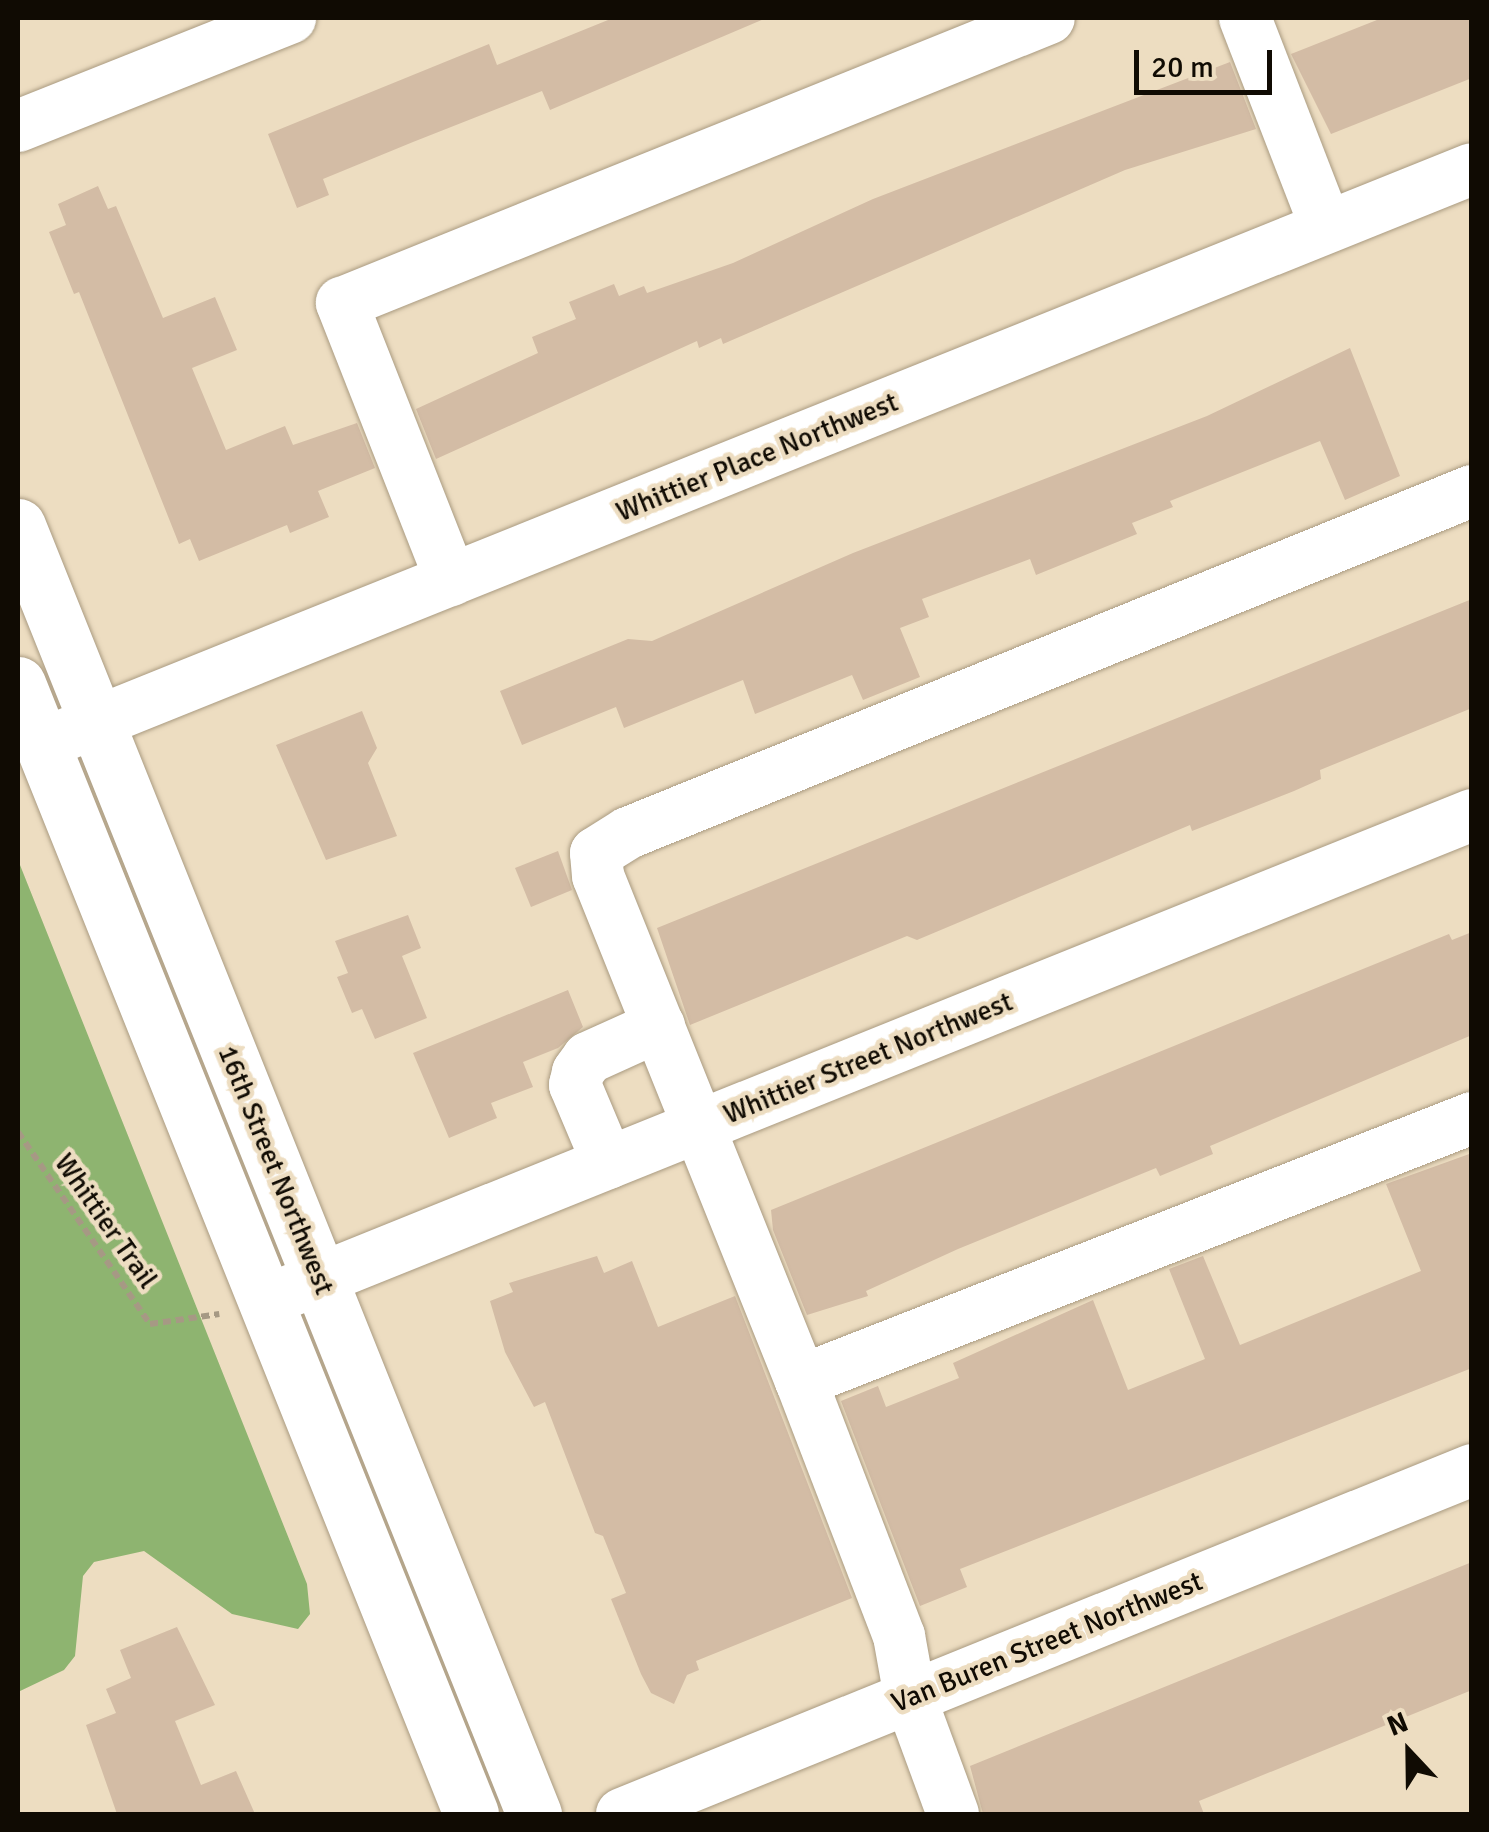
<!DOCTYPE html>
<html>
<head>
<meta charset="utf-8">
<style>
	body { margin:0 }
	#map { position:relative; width:1489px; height:1832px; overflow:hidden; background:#edddc1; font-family:Signika,sans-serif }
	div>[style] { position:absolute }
	.forest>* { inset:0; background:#8eb470 }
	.building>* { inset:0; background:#d3bca5 }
	.path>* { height:6px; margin-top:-3px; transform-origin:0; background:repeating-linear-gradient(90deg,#a69984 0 8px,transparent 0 13px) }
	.roads { filter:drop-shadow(0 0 2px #aa9b81) drop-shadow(0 0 2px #aa9b81) }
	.minor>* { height:52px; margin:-26px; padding:0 26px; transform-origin:26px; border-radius:26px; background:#fff }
	.major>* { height:55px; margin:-27.5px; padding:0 27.5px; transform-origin:27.5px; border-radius:27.5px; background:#fff }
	span { translate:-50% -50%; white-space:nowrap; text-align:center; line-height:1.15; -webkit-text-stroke:9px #edddc1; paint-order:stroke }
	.street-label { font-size:28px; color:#100b03 }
	.frame { position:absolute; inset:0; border:20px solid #100b03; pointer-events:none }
	.north { position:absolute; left:1359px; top:1702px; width:100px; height:100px; -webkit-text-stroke:8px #edddc1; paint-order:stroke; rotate:338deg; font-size:28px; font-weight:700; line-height:40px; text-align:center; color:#100b03 }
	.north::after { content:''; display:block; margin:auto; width:35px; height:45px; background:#100b03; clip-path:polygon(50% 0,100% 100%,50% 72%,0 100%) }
	.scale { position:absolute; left:1134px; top:50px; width:138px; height:45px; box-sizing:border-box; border:5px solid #100b03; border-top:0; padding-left:12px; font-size:30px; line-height:35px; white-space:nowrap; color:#100b03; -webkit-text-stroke:8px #edddc1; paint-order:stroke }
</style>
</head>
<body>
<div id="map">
	<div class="forest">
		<i style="clip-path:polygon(18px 860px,307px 1584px,310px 1614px,298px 1629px,232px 1614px,144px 1551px,94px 1562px,83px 1576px,75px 1656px,64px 1670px,18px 1692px)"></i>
	</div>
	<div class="building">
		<i style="clip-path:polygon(613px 18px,764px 19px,550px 110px,542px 91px,413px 142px,323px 179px,329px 195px,297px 208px,268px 134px,489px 44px,497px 65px)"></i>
		<i style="clip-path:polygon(1382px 18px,1472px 18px,1472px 78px,1331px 134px,1291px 54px)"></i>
		<i style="clip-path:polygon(1230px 62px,1256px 129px,1125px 170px,723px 344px,721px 338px,699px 348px,697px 341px,436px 459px,416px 409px,538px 353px,532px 337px,576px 319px,569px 302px,614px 284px,619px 296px,644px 286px,647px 293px,733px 263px,873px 199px)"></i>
		<i style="clip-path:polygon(98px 186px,108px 209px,116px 206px,163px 318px,215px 297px,237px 350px,192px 368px,226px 450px,285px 426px,293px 445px,357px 423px,375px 468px,318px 491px,329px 517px,290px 533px,287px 525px,199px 561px,190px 539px,179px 544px,79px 292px,74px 294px,49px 232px,66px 225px,58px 204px)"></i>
		<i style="clip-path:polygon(1350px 348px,1400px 476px,1345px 500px,1320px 441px,1170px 501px,1173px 507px,1132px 523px,1137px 534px,1036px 575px,1030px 559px,922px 599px,929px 617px,900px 628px,920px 677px,863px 700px,852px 675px,755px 714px,743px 680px,624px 728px,616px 707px,522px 745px,500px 691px,628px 639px,652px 641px,853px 553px,1207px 416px)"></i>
		<i style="clip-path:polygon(1472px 599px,1472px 708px,1320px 770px,1321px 779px,1294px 791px,1192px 831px,1190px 825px,917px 940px,907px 936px,690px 1025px,657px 928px)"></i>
		<i style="clip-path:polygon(362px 711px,377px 748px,368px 763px,397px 836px,326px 860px,276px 745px)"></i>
		<i style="clip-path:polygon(558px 851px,572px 890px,531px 907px,515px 868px)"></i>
		<i style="clip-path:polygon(408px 915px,421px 948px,402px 956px,427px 1018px,375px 1039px,362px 1009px,352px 1013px,337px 977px,348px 973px,335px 941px)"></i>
		<i style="clip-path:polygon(1472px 932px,1472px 1035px,1210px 1146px,1213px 1154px,1160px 1176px,1156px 1168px,958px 1249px,866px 1291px,868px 1296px,807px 1315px,773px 1230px,771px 1210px,1449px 934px,1452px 940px)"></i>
		<i style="clip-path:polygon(568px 990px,583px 1027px,558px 1048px,523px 1062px,533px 1087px,491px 1103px,497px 1118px,449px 1138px,413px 1053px)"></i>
		<i style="clip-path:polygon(1472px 1153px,1472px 1368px,960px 1569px,967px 1587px,920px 1606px,841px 1401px,878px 1386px,886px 1407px,959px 1378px,953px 1363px,1093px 1300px,1128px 1390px,1205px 1359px,1169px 1269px,1203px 1256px,1240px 1345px,1421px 1271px,1386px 1184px)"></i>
		<i style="clip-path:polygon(597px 1256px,604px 1273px,632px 1261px,658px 1327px,735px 1296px,852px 1598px,696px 1661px,699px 1670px,687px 1675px,674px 1704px,651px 1693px,641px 1674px,611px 1599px,626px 1593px,603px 1536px,595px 1533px,545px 1402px,534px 1407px,505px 1352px,490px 1301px,513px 1292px,509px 1283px)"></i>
		<i style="clip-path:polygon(1472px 1562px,1472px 1690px,1199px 1801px,1204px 1814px,983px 1814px,970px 1766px)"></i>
		<i style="clip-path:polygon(177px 1627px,215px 1705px,175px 1721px,201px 1785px,236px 1771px,255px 1814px,117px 1814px,86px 1725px,116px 1713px,106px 1689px,131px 1678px,120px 1650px)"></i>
	</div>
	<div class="path">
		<i style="left:18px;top:1132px;width:233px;rotate:55.5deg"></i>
		<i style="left:150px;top:1324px;width:70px;rotate:-8.2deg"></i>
	</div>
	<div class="roads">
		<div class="minor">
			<i style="left:1245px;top:18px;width:224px;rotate:68.8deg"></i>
			<i style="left:18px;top:126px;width:293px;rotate:-21.7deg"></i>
			<i style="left:451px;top:580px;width:298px;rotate:-111.5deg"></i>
			<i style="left:342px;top:303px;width:762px;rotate:-21.95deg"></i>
			<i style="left:42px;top:744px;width:1541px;rotate:-21.9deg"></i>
			<i style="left:608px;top:1163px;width:85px;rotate:-112.9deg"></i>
			<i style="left:575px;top:1085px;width:13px;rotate:-77deg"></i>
			<i style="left:578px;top:1072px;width:17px;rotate:-54deg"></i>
			<i style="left:588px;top:1058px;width:78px;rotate:-24.3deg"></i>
			<i style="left:265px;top:1301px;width:1301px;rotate:-21.93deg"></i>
			<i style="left:801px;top:1381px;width:544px;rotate:-111.9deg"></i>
			<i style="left:598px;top:876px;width:23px;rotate:-95deg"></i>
			<i style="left:596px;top:853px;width:38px;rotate:-32deg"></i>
			<i style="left:628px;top:833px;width:911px;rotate:-22.06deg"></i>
			<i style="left:622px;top:1814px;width:917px;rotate:-22.03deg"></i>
			<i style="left:953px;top:1814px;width:125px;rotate:-110.2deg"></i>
			<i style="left:910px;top:1697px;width:62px;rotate:-100.2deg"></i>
			<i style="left:899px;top:1636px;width:273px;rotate:-111deg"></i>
			<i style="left:801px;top:1381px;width:721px;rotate:-21.4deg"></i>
		</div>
		<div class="major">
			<i style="left:18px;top:526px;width:1388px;rotate:68.17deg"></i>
			<i style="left:18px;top:684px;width:1217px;rotate:68.15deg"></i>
		</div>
	</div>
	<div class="street-label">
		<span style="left:757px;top:457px;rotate:-22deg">Whittier Place Northwest</span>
		<span style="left:868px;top:1058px;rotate:-22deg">Whittier Street Northwest</span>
		<span style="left:276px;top:1170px;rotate:68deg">16th Street Northwest</span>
		<span style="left:106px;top:1221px;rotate:55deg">Whittier Trail</span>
		<span style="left:1047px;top:1642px;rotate:-22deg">Van Buren Street Northwest</span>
	</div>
	<div class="frame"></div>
	<div class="north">N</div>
	<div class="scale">20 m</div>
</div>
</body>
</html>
